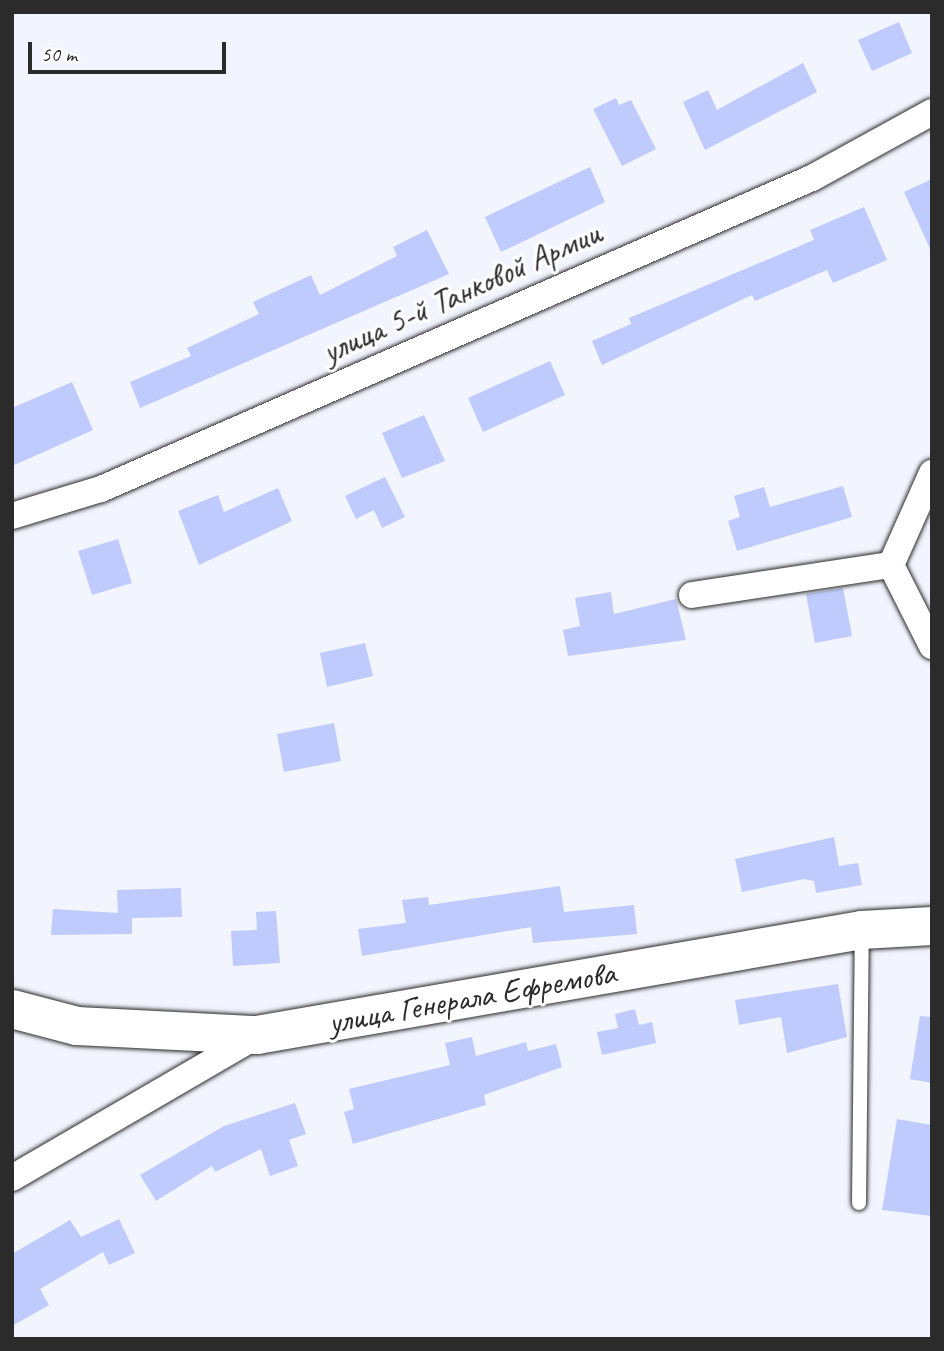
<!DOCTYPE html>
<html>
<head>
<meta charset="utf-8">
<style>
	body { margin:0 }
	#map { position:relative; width:944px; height:1351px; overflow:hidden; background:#f2f5fe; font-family:Caveat,sans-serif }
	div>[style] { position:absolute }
	.building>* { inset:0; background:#becbfc }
	.roads { filter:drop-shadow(0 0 2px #2b2b2b) drop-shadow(0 0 2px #2b2b2b) }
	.lane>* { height:14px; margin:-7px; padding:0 7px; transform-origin:7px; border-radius:7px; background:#fff }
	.street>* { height:26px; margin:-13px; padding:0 13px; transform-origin:13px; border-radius:13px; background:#fff }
	.secondary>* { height:38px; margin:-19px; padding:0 19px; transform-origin:19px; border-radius:19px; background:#fff }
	span { translate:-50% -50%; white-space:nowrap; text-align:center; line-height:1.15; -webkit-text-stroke:6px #fff; paint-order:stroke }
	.street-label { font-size:33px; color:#2b2b2b }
	.frame { position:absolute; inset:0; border:14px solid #2b2b2b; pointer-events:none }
	.scale { position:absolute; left:28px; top:42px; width:198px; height:32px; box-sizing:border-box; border:4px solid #2b2b2b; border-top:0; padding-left:9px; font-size:21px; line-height:24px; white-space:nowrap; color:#2b2b2b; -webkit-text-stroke:5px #fff; paint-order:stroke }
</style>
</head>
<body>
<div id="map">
	<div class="building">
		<i style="clip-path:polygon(899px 22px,912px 53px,872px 71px,858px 40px)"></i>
		<i style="clip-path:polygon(803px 63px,817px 92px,705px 150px,683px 102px,708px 90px,717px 110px)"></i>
		<i style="clip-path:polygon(616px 98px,619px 105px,631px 100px,656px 149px,622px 166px,593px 109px)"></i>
		<i style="clip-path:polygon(590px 167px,605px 202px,501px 252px,485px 217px)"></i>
		<i style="clip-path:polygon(932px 179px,932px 253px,904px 192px)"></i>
		<i style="clip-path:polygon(864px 207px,887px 260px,833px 283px,827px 270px,755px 301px,752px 295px,602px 365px,592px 341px,631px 324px,629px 318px,814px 240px,810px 230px)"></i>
		<i style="clip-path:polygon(427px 230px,449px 274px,140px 408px,130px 382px,191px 356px,187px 348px,259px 314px,253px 302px,311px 275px,320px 295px,397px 256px,393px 247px)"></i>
		<i style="clip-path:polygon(550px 361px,565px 395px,483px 432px,468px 398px)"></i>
		<i style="clip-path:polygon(72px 382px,93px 430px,12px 466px,12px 408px)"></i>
		<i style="clip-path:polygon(424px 415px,445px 461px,402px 478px,382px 433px)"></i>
		<i style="clip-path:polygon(385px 477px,405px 517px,382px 528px,374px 510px,356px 519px,345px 496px)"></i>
		<i style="clip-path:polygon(843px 486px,852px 517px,737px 551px,728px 521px,740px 517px,734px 496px,764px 487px,770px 507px)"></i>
		<i style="clip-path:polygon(278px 488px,292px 521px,199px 565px,178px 511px,218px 495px,224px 512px)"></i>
		<i style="clip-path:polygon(118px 539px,132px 583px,92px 595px,78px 551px)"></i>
		<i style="clip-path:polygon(843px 588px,852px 636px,815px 643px,806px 594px)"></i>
		<i style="clip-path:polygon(611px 592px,614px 614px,676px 599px,686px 640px,568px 656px,563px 630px,580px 626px,575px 598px)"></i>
		<i style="clip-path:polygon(365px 643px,373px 676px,327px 687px,320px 653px)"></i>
		<i style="clip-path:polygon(334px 723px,341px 761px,284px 772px,277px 734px)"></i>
		<i style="clip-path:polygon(834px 837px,839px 866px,858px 863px,862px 885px,816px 893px,814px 881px,804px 879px,742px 892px,735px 859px)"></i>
		<i style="clip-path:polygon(560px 886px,564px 912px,634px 905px,637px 934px,533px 943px,531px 927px,362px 956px,358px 929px,406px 923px,402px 900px,428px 897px,429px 905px)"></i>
		<i style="clip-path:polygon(181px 888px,182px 917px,132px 918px,132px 934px,51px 935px,53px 909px,118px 913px,117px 890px)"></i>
		<i style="clip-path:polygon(276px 911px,280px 963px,233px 966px,231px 931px,257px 930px,256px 912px)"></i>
		<i style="clip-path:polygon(838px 984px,847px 1037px,787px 1053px,781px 1017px,739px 1025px,735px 1000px)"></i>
		<i style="clip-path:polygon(635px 1009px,639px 1025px,652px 1022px,656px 1043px,602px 1055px,597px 1032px,618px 1028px,615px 1014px)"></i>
		<i style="clip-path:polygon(920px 1016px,932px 1017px,932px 1083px,910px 1079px)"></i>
		<i style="clip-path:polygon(472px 1037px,476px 1056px,526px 1042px,528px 1051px,556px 1044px,562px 1067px,484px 1095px,486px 1105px,353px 1144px,344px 1112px,354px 1109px,349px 1089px,450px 1065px,445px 1043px)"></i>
		<i style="clip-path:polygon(295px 1103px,306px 1134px,289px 1140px,298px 1166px,270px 1176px,261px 1149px,215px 1172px,212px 1166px,156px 1201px,140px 1175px,224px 1126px)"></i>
		<i style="clip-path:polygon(897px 1119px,932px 1125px,932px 1216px,882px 1210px)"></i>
		<i style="clip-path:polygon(119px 1219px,135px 1253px,109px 1265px,103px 1252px,40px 1289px,49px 1305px,12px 1326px,12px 1254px,70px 1220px,81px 1237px)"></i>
	</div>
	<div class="roads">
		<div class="lane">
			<i style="left:859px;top:1203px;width:271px;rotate:-89.4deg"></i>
		</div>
		<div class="street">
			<i style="left:12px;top:516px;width:93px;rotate:-16.9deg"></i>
			<i style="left:101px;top:489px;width:776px;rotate:-23.63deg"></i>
			<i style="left:812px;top:178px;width:137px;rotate:-28.8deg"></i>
			<i style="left:891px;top:565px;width:91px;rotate:63.2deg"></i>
			<i style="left:692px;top:595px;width:201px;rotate:-8.6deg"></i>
			<i style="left:891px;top:565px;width:101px;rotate:-66deg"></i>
			<i style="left:12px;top:1178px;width:282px;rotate:-30.2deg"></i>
		</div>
		<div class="secondary">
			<i style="left:12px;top:1009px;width:67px;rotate:14.7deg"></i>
			<i style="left:77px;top:1026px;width:180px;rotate:2.9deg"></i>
			<i style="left:257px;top:1035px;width:614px;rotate:-9.85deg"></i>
			<i style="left:862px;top:930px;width:70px;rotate:-3.3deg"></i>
		</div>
	</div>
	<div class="street-label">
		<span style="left:462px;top:293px;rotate:-24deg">улица 5-й Танковой Армии</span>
		<span style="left:472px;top:998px;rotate:-10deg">улица Генерала Ефремова</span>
	</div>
	<div class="frame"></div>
	<div class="scale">50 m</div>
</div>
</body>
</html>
